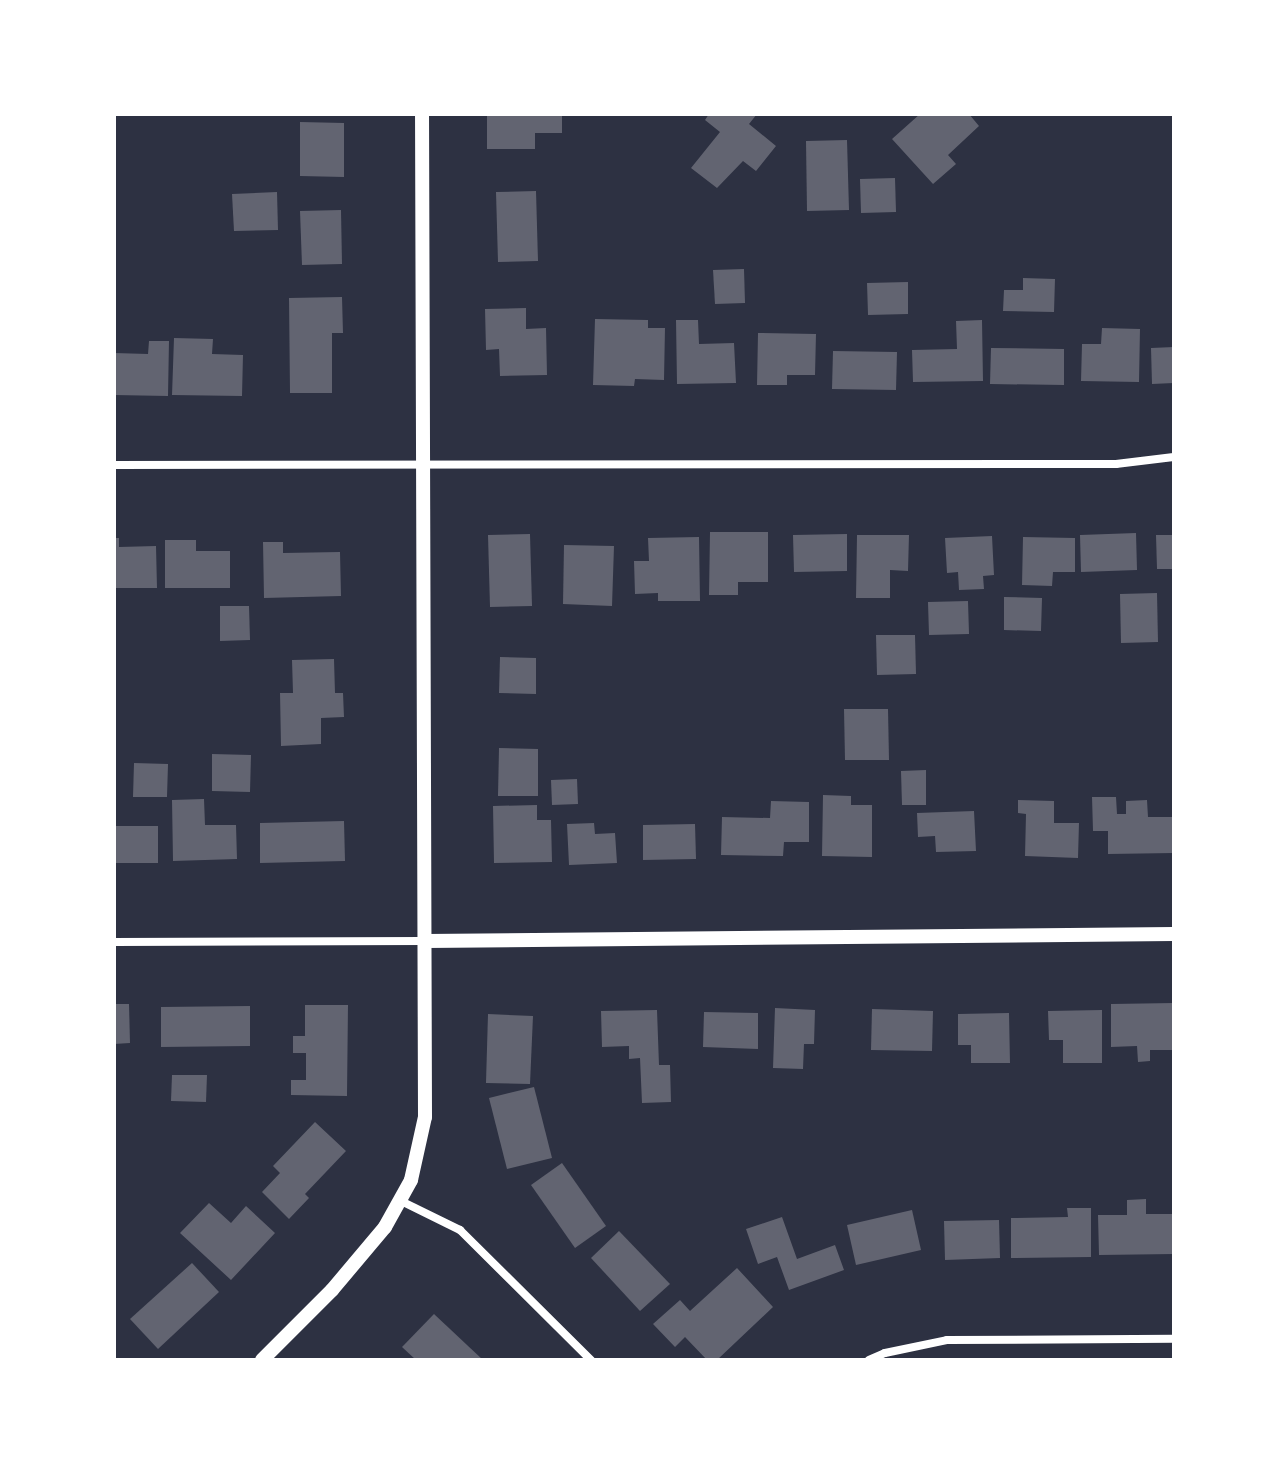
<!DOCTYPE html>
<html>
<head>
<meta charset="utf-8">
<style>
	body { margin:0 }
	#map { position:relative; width:1288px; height:1474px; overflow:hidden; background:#2d3142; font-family:"Source Serif 4",serif }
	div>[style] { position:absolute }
	.building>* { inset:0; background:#626471 }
	.minor>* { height:8px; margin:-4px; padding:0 4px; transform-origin:4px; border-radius:4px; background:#fff }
	.tertiary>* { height:14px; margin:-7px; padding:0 7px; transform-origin:7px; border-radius:7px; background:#fff }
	span { translate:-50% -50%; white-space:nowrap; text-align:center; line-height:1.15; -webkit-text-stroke:8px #fff; paint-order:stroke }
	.frame { position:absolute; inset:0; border:116px solid #fff; pointer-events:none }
</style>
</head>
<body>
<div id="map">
	<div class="building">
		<i style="clip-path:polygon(487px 114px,562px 114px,562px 133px,535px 133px,535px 149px,487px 149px)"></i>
		<i style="clip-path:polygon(709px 114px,757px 114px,749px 124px,776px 146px,756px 171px,743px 161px,717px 188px,691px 168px,720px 132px,705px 120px)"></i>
		<i style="clip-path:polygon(920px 114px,969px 114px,979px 126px,948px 155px,956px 164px,933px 184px,892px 139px)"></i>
		<i style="clip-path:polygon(300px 122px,344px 123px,344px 177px,300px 176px)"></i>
		<i style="clip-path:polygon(847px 140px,849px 210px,807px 211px,806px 141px)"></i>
		<i style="clip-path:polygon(895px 178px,896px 212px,861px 213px,860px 179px)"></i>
		<i style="clip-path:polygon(536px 191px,538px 261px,498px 262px,496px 192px)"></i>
		<i style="clip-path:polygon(277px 192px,278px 230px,234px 231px,232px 194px)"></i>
		<i style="clip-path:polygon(341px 210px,342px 264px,302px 265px,300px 211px)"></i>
		<i style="clip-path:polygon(744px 269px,745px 303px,715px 304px,713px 270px)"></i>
		<i style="clip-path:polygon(1023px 278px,1055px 279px,1054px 312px,1003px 311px,1004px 290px,1023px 290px)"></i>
		<i style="clip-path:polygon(908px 282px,908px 314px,868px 315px,867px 283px)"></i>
		<i style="clip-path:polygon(342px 297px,343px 333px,332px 333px,332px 393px,290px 393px,289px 298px)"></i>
		<i style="clip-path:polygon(526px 308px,526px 329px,546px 328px,547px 375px,500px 376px,499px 349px,486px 350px,485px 309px)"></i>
		<i style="clip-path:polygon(595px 319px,648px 320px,648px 328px,665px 328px,664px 380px,635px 379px,634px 386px,593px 385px)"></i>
		<i style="clip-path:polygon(676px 320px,698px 320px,699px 344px,734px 343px,736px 383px,677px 384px)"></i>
		<i style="clip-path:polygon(982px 320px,983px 381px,913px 382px,912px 350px,957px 349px,956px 321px)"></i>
		<i style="clip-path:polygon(1102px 328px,1140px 329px,1139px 382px,1081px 381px,1082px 344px,1101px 344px)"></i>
		<i style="clip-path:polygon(758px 333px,816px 334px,815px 375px,787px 375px,787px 385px,757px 385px)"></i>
		<i style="clip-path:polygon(174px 338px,213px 339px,212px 354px,243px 355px,242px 396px,172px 395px)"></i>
		<i style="clip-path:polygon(149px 341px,169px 341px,168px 396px,114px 395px,114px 353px,148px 354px)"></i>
		<i style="clip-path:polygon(1174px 347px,1174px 383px,1152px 384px,1151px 348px)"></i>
		<i style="clip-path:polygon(991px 348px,1064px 349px,1064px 385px,990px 384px)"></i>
		<i style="clip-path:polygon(833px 351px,897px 352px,896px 390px,832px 389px)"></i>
		<i style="clip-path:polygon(710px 532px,768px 532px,768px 582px,738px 582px,738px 595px,709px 595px)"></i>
		<i style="clip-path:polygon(1136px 533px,1137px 570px,1081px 572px,1080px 535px)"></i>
		<i style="clip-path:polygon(530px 534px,532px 606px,490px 607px,488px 535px)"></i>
		<i style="clip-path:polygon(847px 534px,847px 571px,794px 572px,793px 535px)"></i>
		<i style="clip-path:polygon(857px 535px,909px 535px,908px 571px,890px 570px,890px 598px,856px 598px)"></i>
		<i style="clip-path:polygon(1156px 535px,1174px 535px,1174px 569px,1157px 569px)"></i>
		<i style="clip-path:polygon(992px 536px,994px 575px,983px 576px,984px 589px,959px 590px,958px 572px,947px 573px,945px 538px)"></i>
		<i style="clip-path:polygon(699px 537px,700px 601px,658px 601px,658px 593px,635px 594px,634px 561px,649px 561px,648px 538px)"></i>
		<i style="clip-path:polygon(1023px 537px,1075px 538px,1075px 572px,1053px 572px,1052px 586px,1022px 585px)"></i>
		<i style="clip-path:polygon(114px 538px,119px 538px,119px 547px,156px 546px,157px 588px,114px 588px)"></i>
		<i style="clip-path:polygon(165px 540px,196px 540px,196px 551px,230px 551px,230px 588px,165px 588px)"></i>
		<i style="clip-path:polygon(263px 542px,283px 542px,283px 553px,340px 552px,341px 596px,264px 598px)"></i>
		<i style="clip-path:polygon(564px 545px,614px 546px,612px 606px,563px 604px)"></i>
		<i style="clip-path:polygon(1157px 593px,1158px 642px,1121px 643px,1120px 594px)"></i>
		<i style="clip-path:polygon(1004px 597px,1042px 598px,1041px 631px,1004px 630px)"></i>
		<i style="clip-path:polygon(968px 601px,969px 634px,929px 635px,928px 602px)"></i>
		<i style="clip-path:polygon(220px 606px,249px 606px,250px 640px,220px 641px)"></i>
		<i style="clip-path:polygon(876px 635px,915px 635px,916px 674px,877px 675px)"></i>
		<i style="clip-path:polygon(500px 657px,536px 658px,536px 694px,499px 693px)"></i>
		<i style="clip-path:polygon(334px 659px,335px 693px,343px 693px,344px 717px,321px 718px,321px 744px,281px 746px,280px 693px,293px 693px,292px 660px)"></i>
		<i style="clip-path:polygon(844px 709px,888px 709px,889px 760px,845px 760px)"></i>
		<i style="clip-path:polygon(499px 748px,538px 749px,538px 796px,498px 796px)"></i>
		<i style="clip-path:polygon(212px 754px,251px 755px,250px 792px,212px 791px)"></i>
		<i style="clip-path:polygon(134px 763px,168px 764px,167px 797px,133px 797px)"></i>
		<i style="clip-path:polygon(926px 770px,926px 805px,902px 805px,901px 771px)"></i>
		<i style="clip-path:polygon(577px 779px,578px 804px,552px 805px,551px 780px)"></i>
		<i style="clip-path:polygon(823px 795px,851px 796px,851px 805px,872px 805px,872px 857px,822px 856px)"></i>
		<i style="clip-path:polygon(1092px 797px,1116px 797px,1117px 814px,1126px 814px,1126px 801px,1147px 800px,1148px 817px,1174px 817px,1174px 853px,1108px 854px,1108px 831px,1093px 831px)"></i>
		<i style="clip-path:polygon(204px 799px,205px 825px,236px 825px,237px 859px,173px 861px,172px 800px)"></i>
		<i style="clip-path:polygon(1018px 800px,1054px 801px,1054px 823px,1079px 823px,1078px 858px,1025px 856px,1026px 814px,1018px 813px)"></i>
		<i style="clip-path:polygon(771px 801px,809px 802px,809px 842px,784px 842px,783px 856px,721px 855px,722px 817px,770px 818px)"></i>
		<i style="clip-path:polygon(537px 805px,537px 820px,551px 820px,552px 862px,494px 863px,493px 806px)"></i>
		<i style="clip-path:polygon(974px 811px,976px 851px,936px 852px,935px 836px,918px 837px,917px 813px)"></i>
		<i style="clip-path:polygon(344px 821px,345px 861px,260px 863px,260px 823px)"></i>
		<i style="clip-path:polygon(594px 823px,595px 834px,615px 833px,617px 863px,569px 865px,567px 824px)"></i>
		<i style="clip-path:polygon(695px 824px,696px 859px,643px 860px,643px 825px)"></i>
		<i style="clip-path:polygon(114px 826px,158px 826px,158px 863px,114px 863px)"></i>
		<i style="clip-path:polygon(1174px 1003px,1174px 1050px,1150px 1050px,1150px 1061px,1138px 1062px,1137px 1046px,1111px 1047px,1111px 1004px)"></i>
		<i style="clip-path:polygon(114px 1004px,129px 1004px,130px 1043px,114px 1044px)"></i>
		<i style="clip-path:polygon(305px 1005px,348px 1005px,347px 1096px,291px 1095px,291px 1080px,306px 1080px,306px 1053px,293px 1053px,293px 1036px,305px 1036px)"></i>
		<i style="clip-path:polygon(250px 1006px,250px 1046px,161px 1047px,161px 1007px)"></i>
		<i style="clip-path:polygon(775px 1008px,815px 1010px,814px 1044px,804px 1044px,803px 1069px,773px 1068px)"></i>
		<i style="clip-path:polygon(872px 1009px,933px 1011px,932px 1051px,871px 1050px)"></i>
		<i style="clip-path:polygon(657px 1010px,659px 1065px,670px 1065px,671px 1102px,642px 1103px,640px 1058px,629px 1059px,629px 1046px,602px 1047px,601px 1011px)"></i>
		<i style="clip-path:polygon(1102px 1010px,1102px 1063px,1063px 1063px,1063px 1040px,1049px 1040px,1048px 1011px)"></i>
		<i style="clip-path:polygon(704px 1012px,758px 1013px,758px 1049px,703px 1047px)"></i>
		<i style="clip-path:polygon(1009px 1013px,1010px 1063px,971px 1063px,971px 1045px,958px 1045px,958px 1014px)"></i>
		<i style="clip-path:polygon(488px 1014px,533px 1016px,530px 1084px,486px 1083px)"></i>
		<i style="clip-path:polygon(172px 1075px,207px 1075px,206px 1102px,171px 1101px)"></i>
		<i style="clip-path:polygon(534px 1087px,552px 1158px,507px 1169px,489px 1098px)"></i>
		<i style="clip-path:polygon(315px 1122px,346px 1151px,305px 1194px,309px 1198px,289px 1219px,262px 1192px,280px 1173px,273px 1166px)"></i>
		<i style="clip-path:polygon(562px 1163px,606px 1226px,575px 1248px,531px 1185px)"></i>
		<i style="clip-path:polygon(1146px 1199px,1146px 1214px,1174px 1214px,1174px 1254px,1099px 1255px,1098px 1215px,1127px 1215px,1127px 1200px)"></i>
		<i style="clip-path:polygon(209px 1203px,231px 1223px,246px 1206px,275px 1233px,231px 1280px,180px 1233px)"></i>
		<i style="clip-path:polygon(1067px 1208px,1091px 1208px,1091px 1257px,1011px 1258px,1011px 1218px,1068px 1217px)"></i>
		<i style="clip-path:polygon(912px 1210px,921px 1250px,856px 1265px,847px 1225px)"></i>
		<i style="clip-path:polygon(782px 1217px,797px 1259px,835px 1245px,844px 1270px,789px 1290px,777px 1257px,758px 1264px,746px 1229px)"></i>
		<i style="clip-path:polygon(999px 1220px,1000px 1258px,945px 1260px,944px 1221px)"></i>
		<i style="clip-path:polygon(619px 1231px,670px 1284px,640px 1311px,591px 1258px)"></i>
		<i style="clip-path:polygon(192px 1263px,219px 1292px,158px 1349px,130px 1319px)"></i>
		<i style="clip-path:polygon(737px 1268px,773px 1307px,717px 1360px,707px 1360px,685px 1337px,675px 1347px,653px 1324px,680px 1300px,690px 1311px)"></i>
		<i style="clip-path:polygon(434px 1314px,483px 1360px,416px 1360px,402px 1347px)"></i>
	</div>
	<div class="minor">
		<i style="left:114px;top:465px;width:1002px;rotate:-0.06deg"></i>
		<i style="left:1116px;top:464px;width:58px;rotate:-6.9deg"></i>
		<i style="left:114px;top:942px;width:311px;rotate:-0.2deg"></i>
		<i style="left:401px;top:1201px;width:66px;rotate:26.2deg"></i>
		<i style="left:460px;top:1230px;width:185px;rotate:44.8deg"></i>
		<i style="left:869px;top:1360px;width:17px;rotate:-24deg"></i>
		<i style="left:885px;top:1353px;width:63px;rotate:-11.8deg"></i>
		<i style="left:947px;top:1340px;width:227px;rotate:-0.3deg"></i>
	</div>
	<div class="tertiary">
		<i style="left:426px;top:941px;width:748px;rotate:-0.54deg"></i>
		<i style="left:262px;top:1360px;width:99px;rotate:-45deg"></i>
		<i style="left:332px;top:1290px;width:82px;rotate:-49.9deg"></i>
		<i style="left:385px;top:1227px;width:54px;rotate:-61deg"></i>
		<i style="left:411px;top:1180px;width:65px;rotate:-77.5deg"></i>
		<i style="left:425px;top:1117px;width:1003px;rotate:-90.17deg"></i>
	</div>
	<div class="frame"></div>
</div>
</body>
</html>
